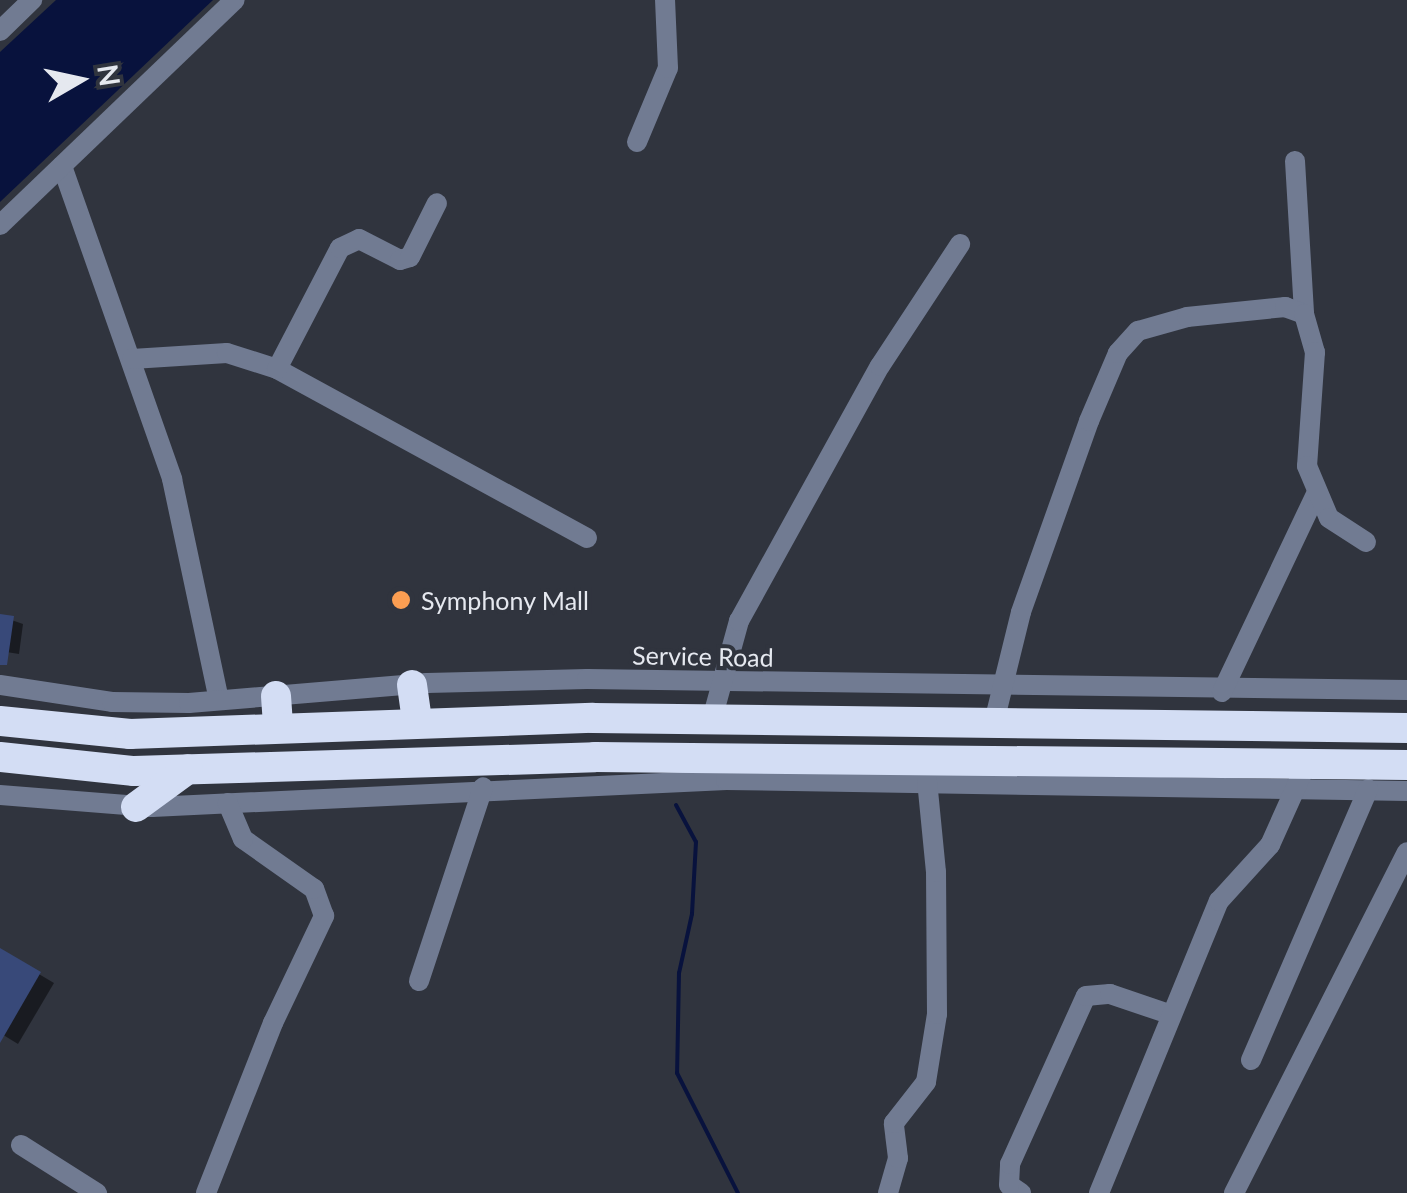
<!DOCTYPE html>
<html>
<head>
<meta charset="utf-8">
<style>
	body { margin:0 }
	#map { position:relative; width:1407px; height:1193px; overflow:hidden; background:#30343e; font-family:Lato,sans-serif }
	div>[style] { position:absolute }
	.water>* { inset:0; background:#08123d }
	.shadow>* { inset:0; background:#0007 }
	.stream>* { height:4px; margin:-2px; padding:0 2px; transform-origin:2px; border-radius:2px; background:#08123d }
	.building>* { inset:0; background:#384979 }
	.minor>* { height:20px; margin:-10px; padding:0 10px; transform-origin:10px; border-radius:10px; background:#717b92 }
	.highway>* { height:30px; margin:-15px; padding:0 15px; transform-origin:15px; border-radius:15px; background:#d3ddf4 }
	.dots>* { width:28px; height:28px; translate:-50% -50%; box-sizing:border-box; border:5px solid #30343e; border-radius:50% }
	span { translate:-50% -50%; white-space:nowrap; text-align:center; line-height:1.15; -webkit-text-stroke:8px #30343e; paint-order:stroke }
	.poi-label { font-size:25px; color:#e5e8ef }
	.left { translate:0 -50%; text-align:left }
	.street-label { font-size:25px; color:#e5e8ef }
	.north { position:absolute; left:30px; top:30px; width:100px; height:100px; -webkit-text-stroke:8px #30343e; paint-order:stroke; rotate:81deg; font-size:28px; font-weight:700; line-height:40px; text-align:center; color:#e5e8ef }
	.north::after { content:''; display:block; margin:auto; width:35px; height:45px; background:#e5e8ef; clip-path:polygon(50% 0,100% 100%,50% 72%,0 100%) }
</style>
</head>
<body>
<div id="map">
	<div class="water">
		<i style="clip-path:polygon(56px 0,213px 0,0 202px,0 52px)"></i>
	</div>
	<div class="shadow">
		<i style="clip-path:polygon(0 616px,23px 624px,19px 654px,0 651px)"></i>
		<i style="clip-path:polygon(0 951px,54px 983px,18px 1044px,0 1033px)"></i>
	</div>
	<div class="stream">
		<i style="left:676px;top:805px;width:42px;rotate:61.6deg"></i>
		<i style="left:696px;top:842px;width:72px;rotate:93.2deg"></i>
		<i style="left:692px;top:914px;width:60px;rotate:102.4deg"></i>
		<i style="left:679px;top:973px;width:100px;rotate:91.1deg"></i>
		<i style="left:677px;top:1073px;width:135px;rotate:63.1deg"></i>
	</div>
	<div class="building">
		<i style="clip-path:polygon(0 614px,14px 616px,7px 665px,0 665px)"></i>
		<i style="clip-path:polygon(0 948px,41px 972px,0 1043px)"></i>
	</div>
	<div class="minor">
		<i style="left:0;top:31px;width:45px;rotate:-44.1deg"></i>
		<i style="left:637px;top:142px;width:80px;rotate:-67.3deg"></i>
		<i style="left:668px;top:68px;width:68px;rotate:-92.5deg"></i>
		<i style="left:1295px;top:161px;width:153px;rotate:86.6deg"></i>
		<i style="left:62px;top:166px;width:332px;rotate:70.6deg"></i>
		<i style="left:172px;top:479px;width:226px;rotate:78deg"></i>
		<i style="left:0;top:225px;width:325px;rotate:-43.8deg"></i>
		<i style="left:132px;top:359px;width:95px;rotate:-3.6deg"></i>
		<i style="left:227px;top:353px;width:52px;rotate:17.7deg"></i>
		<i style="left:277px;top:369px;width:353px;rotate:28.6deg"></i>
		<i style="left:277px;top:369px;width:136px;rotate:-62.5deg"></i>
		<i style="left:340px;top:248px;width:21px;rotate:-25deg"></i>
		<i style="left:359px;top:239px;width:46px;rotate:27.1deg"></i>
		<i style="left:400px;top:260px;width:10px;rotate:-17deg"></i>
		<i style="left:410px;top:257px;width:60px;rotate:-63.4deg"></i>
		<i style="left:0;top:685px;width:113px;rotate:8.6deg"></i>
		<i style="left:112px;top:702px;width:77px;rotate:0.7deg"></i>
		<i style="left:189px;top:703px;width:239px;rotate:-4.8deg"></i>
		<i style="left:427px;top:683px;width:160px;rotate:-1.4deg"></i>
		<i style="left:587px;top:679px;width:820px;rotate:0.77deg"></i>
		<i style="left:1222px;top:692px;width:219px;rotate:-64.6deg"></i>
		<i style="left:712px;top:719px;width:102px;rotate:-74.6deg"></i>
		<i style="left:739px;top:621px;width:291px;rotate:-61.1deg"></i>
		<i style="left:880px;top:366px;width:146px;rotate:-56.7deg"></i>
		<i style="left:994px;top:722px;width:113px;rotate:-76.2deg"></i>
		<i style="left:1021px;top:612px;width:203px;rotate:-70.4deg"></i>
		<i style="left:1089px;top:421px;width:74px;rotate:-66.9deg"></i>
		<i style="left:1118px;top:353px;width:30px;rotate:-48deg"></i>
		<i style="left:1138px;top:331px;width:51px;rotate:-15.9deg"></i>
		<i style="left:1187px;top:317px;width:99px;rotate:-5.8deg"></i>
		<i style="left:1285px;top:307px;width:20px;rotate:20deg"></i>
		<i style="left:1304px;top:314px;width:40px;rotate:74deg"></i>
		<i style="left:1315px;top:352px;width:114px;rotate:94deg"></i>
		<i style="left:1307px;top:466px;width:56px;rotate:67.1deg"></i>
		<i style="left:1329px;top:518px;width:44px;rotate:33deg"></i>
		<i style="left:0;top:795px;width:152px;rotate:4.5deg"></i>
		<i style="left:152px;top:807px;width:575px;rotate:-2.69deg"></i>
		<i style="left:726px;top:780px;width:681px;rotate:0.93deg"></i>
		<i style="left:419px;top:981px;width:204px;rotate:-71.7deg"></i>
		<i style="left:1251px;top:1060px;width:295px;rotate:-66.6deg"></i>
		<i style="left:21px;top:1145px;width:90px;rotate:32.3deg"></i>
		<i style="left:206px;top:1193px;width:183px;rotate:-68.5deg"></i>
		<i style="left:273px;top:1023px;width:119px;rotate:-64.5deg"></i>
		<i style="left:324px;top:916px;width:29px;rotate:-110deg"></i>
		<i style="left:314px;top:889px;width:87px;rotate:-144.8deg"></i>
		<i style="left:243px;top:839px;width:39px;rotate:-113deg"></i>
		<i style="left:888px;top:1193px;width:36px;rotate:-74deg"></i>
		<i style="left:898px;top:1158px;width:35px;rotate:-97deg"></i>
		<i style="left:894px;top:1123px;width:52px;rotate:-52deg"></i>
		<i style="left:926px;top:1082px;width:69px;rotate:-80.8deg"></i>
		<i style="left:937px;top:1014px;width:142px;rotate:-90.4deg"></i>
		<i style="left:936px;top:872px;width:91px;rotate:-95.6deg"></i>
		<i style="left:1021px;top:1193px;width:14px;rotate:-146deg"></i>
		<i style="left:1009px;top:1185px;width:21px;rotate:-87deg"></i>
		<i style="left:1010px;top:1164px;width:184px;rotate:-65.7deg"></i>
		<i style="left:1086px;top:996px;width:24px;rotate:-5deg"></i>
		<i style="left:1110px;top:994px;width:62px;rotate:18.7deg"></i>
		<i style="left:1099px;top:1193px;width:316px;rotate:-67.7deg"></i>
		<i style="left:1219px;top:901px;width:76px;rotate:-47.7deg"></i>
		<i style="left:1270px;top:845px;width:76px;rotate:-65.8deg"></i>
		<i style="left:1234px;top:1193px;width:382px;rotate:-63.1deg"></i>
	</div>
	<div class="highway">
		<i style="left:412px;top:685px;width:36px;rotate:82deg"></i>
		<i style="left:276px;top:696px;width:32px;rotate:86deg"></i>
		<i style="left:0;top:721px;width:131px;rotate:5.7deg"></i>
		<i style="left:130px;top:734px;width:463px;rotate:-2deg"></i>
		<i style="left:593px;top:718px;width:814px;rotate:0.7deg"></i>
		<i style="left:0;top:757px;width:135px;rotate:6deg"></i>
		<i style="left:134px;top:771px;width:461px;rotate:-1.7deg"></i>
		<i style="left:595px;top:757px;width:812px;rotate:0.56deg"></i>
		<i style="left:136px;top:807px;width:64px;rotate:-36.2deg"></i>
	</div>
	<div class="dots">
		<i style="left:401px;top:600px;background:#fb9e52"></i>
	</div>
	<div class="poi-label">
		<span class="left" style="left:421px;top:600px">Symphony Mall</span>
	</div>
	<div class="street-label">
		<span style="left:703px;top:656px;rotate:1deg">Service Road</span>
	</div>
	<div class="north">N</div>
</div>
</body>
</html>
